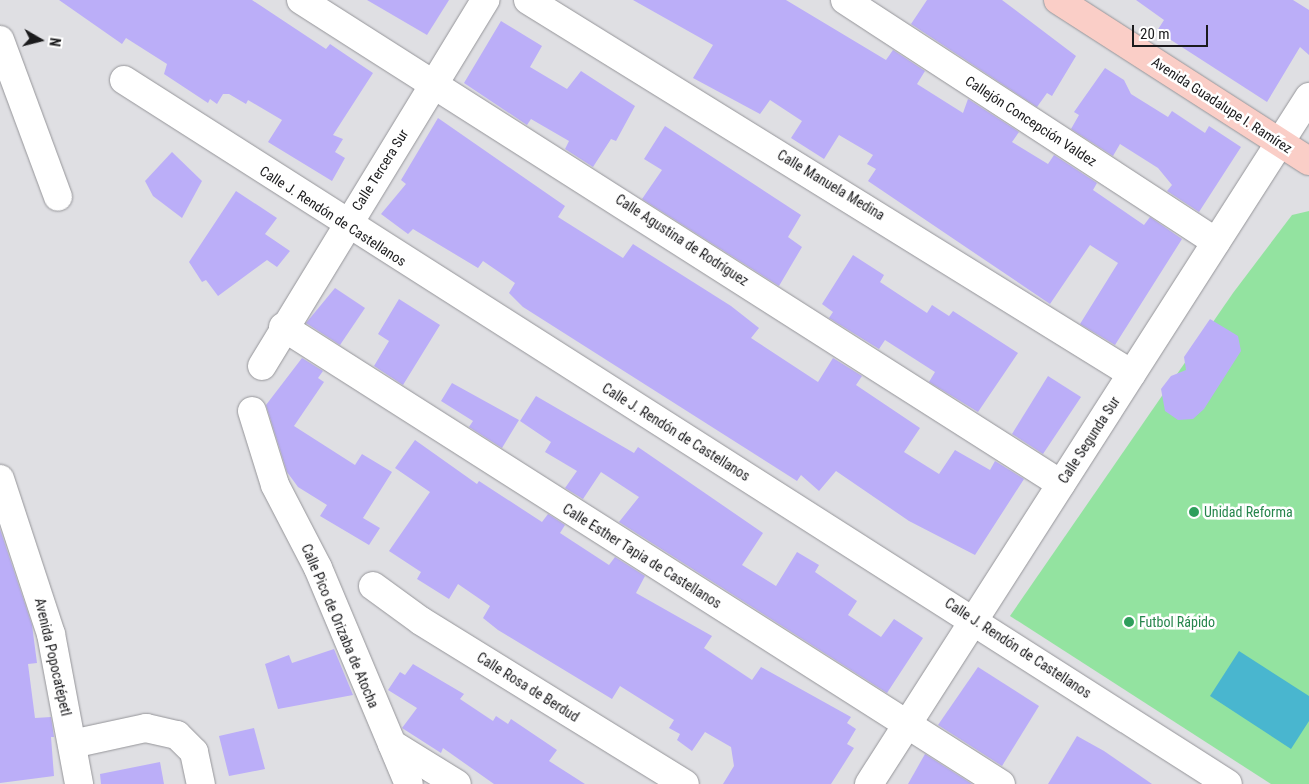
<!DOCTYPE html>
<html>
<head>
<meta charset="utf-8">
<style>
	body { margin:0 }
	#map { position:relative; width:1309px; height:784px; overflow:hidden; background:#dfdfe3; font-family:"Roboto Condensed",sans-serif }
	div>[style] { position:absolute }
	.green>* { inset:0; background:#93e3a0 }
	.water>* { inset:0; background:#49b6cf }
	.building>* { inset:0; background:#bbaef8 }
	.roads { filter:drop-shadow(0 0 1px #959599) drop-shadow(0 0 1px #959599) }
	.minor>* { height:28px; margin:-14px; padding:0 14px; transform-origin:14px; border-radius:14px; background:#fff }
	.major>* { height:28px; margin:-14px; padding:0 14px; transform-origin:14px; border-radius:14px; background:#facec7 }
	.dots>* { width:14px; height:14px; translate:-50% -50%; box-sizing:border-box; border:2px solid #fff; border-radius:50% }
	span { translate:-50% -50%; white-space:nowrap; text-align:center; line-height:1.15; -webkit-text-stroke:5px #fff; paint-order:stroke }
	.street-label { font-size:14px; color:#1b1b1d }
	.leisure-label { font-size:14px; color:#27864d }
	.left { translate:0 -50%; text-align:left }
	.north { position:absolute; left:15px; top:15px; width:50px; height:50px; -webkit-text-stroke:4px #fff; paint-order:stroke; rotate:98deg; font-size:14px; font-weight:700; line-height:20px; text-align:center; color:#1b1b1d }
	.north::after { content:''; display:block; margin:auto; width:18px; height:22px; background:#1b1b1d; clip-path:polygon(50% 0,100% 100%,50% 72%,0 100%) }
	.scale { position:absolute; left:1132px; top:25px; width:76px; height:22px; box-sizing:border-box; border:2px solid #1b1b1d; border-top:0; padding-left:6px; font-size:15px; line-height:18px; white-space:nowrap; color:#1b1b1d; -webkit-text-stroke:4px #fff; paint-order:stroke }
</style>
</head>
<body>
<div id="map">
	<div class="green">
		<i style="clip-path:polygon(1309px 211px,1309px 784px,1271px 784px,1010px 616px,1233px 293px,1292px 215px)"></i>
	</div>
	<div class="water">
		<i style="clip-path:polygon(1239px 651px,1309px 696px,1309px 721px,1291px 749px,1210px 696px)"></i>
	</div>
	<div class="building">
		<i style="clip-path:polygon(59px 0,252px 0,326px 49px,330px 44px,358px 63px,373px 73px,333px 135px,343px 139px,335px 152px,345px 158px,332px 181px,268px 142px,282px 120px,248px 100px,246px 104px,229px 94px,223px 94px,217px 104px,210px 99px,208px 103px,164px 74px,167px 64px,126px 38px,122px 44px)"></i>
		<i style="clip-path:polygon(367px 0,449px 0,427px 35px)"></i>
		<i style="clip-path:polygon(633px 0,786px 0,886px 60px,893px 50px,925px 71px,917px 84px,963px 113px,968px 99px,1019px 132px,1012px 142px,1048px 164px,1054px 155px,1097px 183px,1093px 190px,1144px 225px,1150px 217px,1182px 239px,1115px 345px,1080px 324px,1118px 263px,1090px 245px,1050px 304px,868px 181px,876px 169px,867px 164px,873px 155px,839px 135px,824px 159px,791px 138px,802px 121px,770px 100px,760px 114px,693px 78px,713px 45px)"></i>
		<i style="clip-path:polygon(927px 0,1002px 0,1076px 56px,1052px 96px,1047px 93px,1037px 107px,911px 24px)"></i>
		<i style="clip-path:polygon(1136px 0,1293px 0,1309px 10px,1309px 55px,1300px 47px,1267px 102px,1157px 31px,1164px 20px)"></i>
		<i style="clip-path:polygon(501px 21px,542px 46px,530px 67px,567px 89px,581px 71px,635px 106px,616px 141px,611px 139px,593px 167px,565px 149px,569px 141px,531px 119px,527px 125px,464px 83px)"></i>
		<i style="clip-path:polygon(1105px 68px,1124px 80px,1131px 94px,1168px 117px,1172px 111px,1205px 133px,1209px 126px,1241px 147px,1199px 212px,1167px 191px,1172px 185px,1158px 168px,1120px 144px,1113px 156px,1071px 129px,1079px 115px,1074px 112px)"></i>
		<i style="clip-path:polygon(438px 118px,565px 206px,558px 217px,623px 258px,633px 244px,731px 306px,759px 328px,751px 338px,818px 382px,833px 358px,862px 376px,856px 385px,920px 428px,904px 452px,939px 474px,955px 450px,990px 470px,995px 461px,1024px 479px,975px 555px,909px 521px,836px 471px,819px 491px,801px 475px,797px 481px,523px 307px,509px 293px,515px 283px,483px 261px,478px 268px,413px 229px,408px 234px,381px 214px,406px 184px,401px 180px)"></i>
		<i style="clip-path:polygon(665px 126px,801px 215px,788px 237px,802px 247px,779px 286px,642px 199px,662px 170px,644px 159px)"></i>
		<i style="clip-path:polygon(172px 152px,202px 181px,182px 218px,153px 196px,145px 181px)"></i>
		<i style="clip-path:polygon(236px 191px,277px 218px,265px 234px,290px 251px,277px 267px,267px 260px,218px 296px,206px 280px,202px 282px,189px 262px)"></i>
		<i style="clip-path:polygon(853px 255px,884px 275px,880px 282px,927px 313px,932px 305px,949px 316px,953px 311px,1018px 353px,978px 412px,929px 382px,935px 372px,885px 340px,879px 349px,829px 318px,833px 312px,822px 304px)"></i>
		<i style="clip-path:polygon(335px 288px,365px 308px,340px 345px,306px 323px)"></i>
		<i style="clip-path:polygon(399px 299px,440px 325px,403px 385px,374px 366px,389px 341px,378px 334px)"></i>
		<i style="clip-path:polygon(1210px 319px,1238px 336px,1241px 351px,1204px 409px,1193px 419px,1178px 420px,1165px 411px,1161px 389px,1171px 376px,1186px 370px,1184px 357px)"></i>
		<i style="clip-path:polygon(302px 358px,323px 371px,318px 378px,324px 382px,294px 426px,355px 465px,362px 454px,392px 472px,363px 518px,380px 528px,369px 545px,320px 516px,327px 505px,298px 487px,287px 472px,266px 405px)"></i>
		<i style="clip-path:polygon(1048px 376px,1081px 397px,1043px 454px,1012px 434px)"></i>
		<i style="clip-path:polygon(452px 383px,519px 420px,502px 448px,469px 427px,473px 421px,441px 401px)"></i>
		<i style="clip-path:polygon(536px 396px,634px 453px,638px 447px,763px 533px,742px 565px,776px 586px,797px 552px,819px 565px,815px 572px,857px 601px,848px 615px,881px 637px,894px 619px,923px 638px,887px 693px,619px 522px,639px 497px,601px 472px,583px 499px,565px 488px,577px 471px,545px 452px,551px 442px,520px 421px)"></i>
		<i style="clip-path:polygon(415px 440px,477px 484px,479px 481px,542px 522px,548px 514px,565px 525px,560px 533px,609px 565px,615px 557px,645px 576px,636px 593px,712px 636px,704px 648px,752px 680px,761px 667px,851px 717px,847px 723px,856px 729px,847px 744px,854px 748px,831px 784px,723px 784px,734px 766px,731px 747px,705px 732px,692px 751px,677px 740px,680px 734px,669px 728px,674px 720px,620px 686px,612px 699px,498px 630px,483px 618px,490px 606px,458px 584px,449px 599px,417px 579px,421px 572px,389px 551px,430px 492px,395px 468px)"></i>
		<i style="clip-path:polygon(0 529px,32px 625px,37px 663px,28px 664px,35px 718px,51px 717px,54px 737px,51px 737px,54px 776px,0 783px)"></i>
		<i style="clip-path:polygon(334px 649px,353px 695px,278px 709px,265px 664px,289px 655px,292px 663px)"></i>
		<i style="clip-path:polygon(413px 664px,464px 694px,460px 699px,493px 721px,496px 716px,508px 724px,511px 719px,557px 750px,549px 761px,585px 784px,494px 784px,443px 748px,441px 753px,402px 728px,417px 708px,388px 690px,400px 672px,405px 675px)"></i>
		<i style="clip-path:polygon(978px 667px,1039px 706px,1002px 766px,938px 725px)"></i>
		<i style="clip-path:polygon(254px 728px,265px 769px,229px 776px,219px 736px)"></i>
		<i style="clip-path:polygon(1077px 736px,1104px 751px,1152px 784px,1048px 784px)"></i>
		<i style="clip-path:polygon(925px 754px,972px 784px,908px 784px)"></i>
		<i style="clip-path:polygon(160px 762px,164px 784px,101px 784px,100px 774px)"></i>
	</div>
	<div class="roads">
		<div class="minor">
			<i style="left:301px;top:0;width:901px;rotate:32.49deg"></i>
			<i style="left:528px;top:0;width:710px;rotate:31.77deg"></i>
			<i style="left:845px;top:0;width:443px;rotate:33.1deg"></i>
			<i style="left:0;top:40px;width:167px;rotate:69.7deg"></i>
			<i style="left:124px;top:80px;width:1309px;rotate:32.52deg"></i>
			<i style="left:283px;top:327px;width:851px;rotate:32.48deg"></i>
			<i style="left:262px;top:366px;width:429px;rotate:-58.6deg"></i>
			<i style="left:252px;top:411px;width:77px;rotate:72.7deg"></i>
			<i style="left:275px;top:485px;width:93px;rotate:62.6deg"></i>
			<i style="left:318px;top:568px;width:234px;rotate:67.2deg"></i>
			<i style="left:0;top:479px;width:163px;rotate:71.8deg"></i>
			<i style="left:51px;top:634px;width:153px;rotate:79.4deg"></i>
			<i style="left:373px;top:586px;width:59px;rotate:36.1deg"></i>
			<i style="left:421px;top:621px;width:310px;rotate:31.7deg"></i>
			<i style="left:72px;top:744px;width:76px;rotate:-12.2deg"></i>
			<i style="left:146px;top:728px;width:32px;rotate:13deg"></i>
			<i style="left:177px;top:735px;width:24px;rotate:45deg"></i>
			<i style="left:194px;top:752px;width:33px;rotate:78deg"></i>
			<i style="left:392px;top:744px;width:76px;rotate:31.6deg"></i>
			<i style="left:869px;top:784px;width:816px;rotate:-57.36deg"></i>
		</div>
		<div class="major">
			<i style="left:1058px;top:0;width:298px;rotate:32.7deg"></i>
		</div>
	</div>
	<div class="dots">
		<i style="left:1194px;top:512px;background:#2e9e5b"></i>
		<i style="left:1129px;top:622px;background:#2e9e5b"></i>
	</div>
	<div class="street-label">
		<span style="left:1222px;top:105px;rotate:33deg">Avenida Guadalupe I. Ramírez</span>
		<span style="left:1031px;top:121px;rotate:33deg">Callejón Concepción Valdez</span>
		<span style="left:380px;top:170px;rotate:-58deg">Calle Tercera Sur</span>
		<span style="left:831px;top:185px;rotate:31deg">Calle Manuela Medina</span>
		<span style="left:333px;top:216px;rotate:33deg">Calle J. Rendón de Castellanos</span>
		<span style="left:682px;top:240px;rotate:33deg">Calle Agustina de Rodríguez</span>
		<span style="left:676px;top:432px;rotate:32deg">Calle J. Rendón de Castellanos</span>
		<span style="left:1089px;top:440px;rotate:-57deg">Calle Segunda Sur</span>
		<span style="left:642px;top:556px;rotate:32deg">Calle Esther Tapia de Castellanos</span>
		<span style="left:340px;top:626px;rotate:67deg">Calle Pico de Orizaba de Atocha</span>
		<span style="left:1018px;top:648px;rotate:33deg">Calle J. Rendón de Castellanos</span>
		<span style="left:53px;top:657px;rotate:77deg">Avenida Popocatépetl</span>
		<span style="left:528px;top:687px;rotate:32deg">Calle Rosa de Berdud</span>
	</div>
	<div class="leisure-label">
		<span class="left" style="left:1204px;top:512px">Unidad Reforma</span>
		<span class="left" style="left:1139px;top:622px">Futbol Rápido</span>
	</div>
	<div class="north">N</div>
	<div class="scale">20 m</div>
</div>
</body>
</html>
